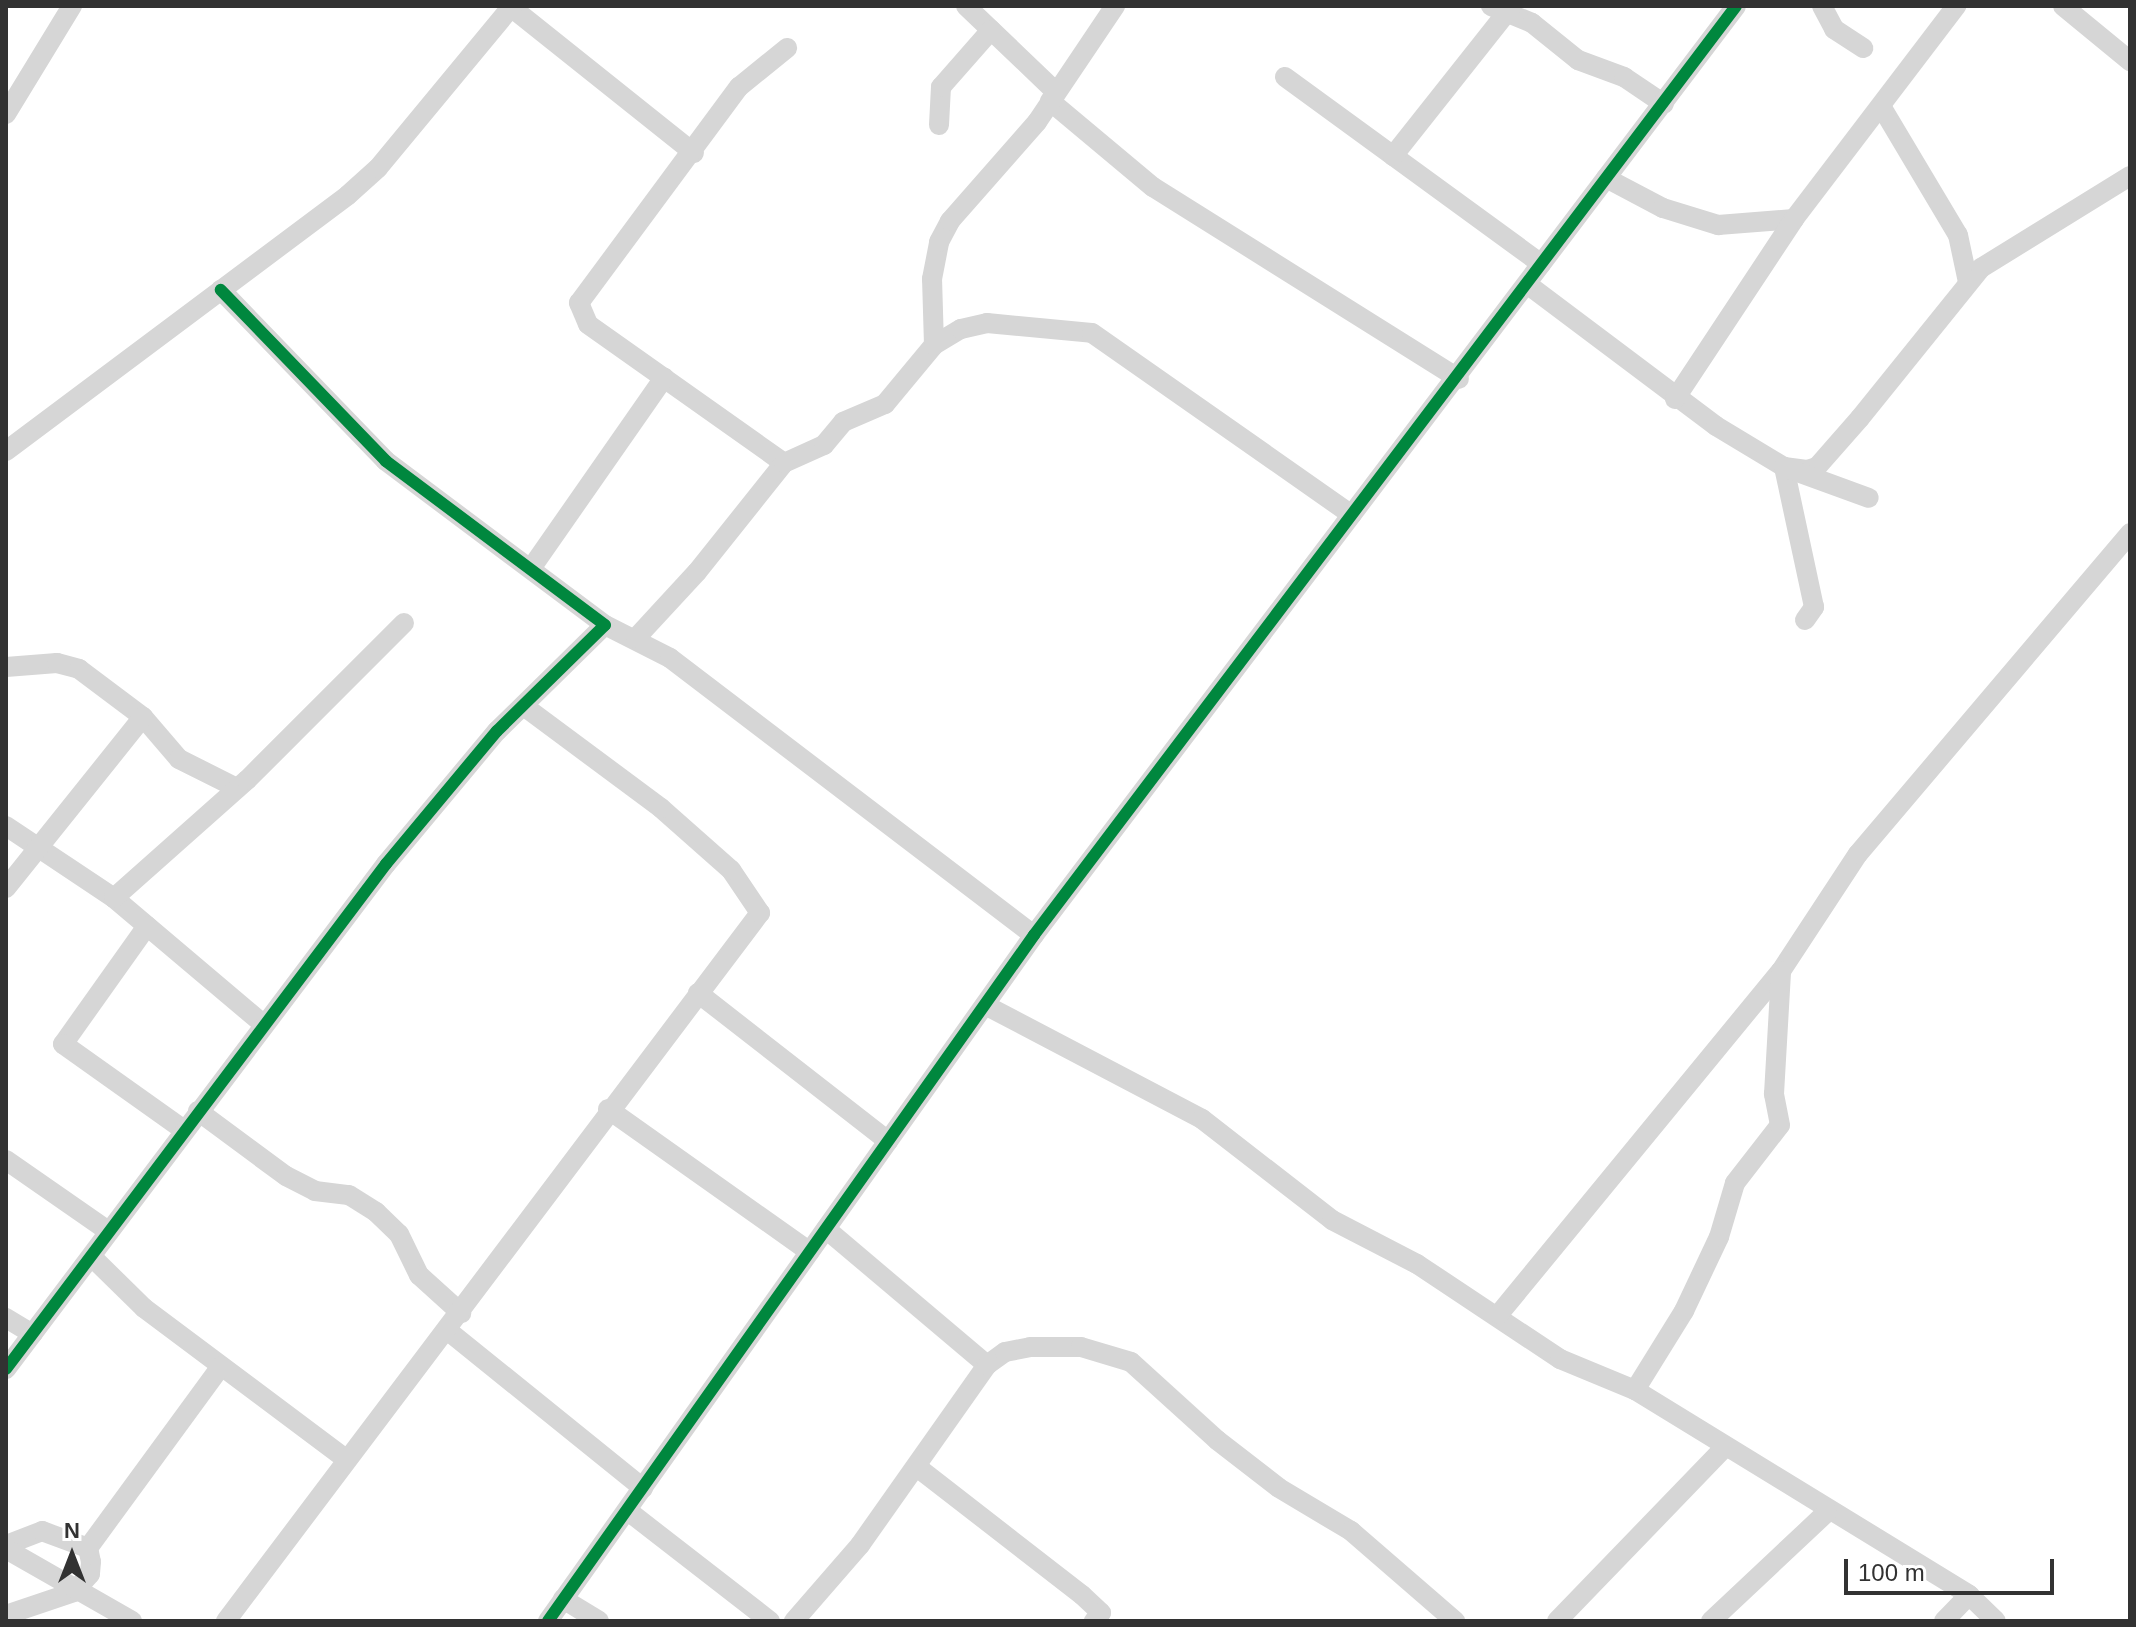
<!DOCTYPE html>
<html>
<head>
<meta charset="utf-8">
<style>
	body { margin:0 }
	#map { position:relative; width:2136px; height:1627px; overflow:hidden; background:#fff; font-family:Helvetica,sans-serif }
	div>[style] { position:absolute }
	.minor>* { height:20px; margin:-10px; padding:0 10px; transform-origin:10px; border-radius:10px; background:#d6d6d6 }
	.cycleway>* { height:12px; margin:-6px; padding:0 6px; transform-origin:6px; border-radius:6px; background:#00873e }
	span { translate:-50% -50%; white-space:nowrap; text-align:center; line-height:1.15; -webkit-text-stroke:8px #fff; paint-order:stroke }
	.frame { position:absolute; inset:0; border:8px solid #323232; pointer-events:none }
	.north { position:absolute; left:32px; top:1515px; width:80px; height:80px; -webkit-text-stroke:6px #fff; paint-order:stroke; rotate:0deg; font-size:22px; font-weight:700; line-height:32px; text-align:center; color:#323232 }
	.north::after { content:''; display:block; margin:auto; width:28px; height:36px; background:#323232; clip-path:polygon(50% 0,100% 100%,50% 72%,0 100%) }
	.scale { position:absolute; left:1844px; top:1559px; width:210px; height:36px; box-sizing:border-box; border:4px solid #323232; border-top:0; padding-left:10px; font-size:24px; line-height:28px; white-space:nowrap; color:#323232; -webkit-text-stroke:6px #fff; paint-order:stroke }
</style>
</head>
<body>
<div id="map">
	<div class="minor">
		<i style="left:966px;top:6px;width:124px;rotate:43.7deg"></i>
		<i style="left:1491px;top:6px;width:44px;rotate:22.5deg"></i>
		<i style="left:1532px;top:23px;width:59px;rotate:38.8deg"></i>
		<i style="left:1578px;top:60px;width:49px;rotate:20.3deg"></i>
		<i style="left:1624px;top:77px;width:48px;rotate:34deg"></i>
		<i style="left:1822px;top:6px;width:26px;rotate:62deg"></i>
		<i style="left:1834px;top:29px;width:35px;rotate:33deg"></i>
		<i style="left:2063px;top:6px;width:87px;rotate:39.4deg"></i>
		<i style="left:511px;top:7px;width:234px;rotate:38.6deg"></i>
		<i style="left:1285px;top:77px;width:317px;rotate:36.1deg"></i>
		<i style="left:1050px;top:101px;width:134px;rotate:39.9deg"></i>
		<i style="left:1153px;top:187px;width:361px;rotate:32.1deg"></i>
		<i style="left:1881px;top:106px;width:150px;rotate:59.2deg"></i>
		<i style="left:1958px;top:235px;width:48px;rotate:78deg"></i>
		<i style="left:6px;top:114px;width:127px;rotate:-58.6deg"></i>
		<i style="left:939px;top:125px;width:38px;rotate:-87deg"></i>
		<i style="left:941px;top:87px;width:76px;rotate:-48.7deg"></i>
		<i style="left:1393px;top:156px;width:191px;rotate:-51.6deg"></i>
		<i style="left:1606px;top:178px;width:64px;rotate:27.8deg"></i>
		<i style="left:1663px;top:208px;width:58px;rotate:17.2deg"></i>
		<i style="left:1718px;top:225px;width:76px;rotate:-4.5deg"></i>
		<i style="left:1527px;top:284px;width:236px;rotate:36.9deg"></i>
		<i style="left:1716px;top:426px;width:79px;rotate:31.1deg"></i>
		<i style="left:1784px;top:467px;width:23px;rotate:7deg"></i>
		<i style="left:1807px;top:470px;width:10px;rotate:-17deg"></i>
		<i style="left:1817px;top:467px;width:65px;rotate:-48.7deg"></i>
		<i style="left:1860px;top:418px;width:193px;rotate:-51.1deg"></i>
		<i style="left:1981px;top:268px;width:175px;rotate:-31.7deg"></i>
		<i style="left:934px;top:345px;width:66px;rotate:-91.7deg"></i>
		<i style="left:932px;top:279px;width:38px;rotate:-79deg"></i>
		<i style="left:939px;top:242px;width:24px;rotate:-62deg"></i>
		<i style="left:950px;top:221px;width:132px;rotate:-48.7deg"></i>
		<i style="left:1037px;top:122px;width:140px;rotate:-56.1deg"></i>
		<i style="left:1675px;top:399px;width:216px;rotate:-56.5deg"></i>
		<i style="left:1794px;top:219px;width:268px;rotate:-52.7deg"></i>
		<i style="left:6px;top:451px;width:427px;rotate:-36.8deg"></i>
		<i style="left:348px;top:195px;width:40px;rotate:-42deg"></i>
		<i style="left:378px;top:168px;width:210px;rotate:-50.4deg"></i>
		<i style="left:784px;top:463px;width:240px;rotate:-144.7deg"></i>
		<i style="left:588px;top:324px;width:23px;rotate:-113deg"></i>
		<i style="left:579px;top:303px;width:269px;rotate:-53.5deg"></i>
		<i style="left:739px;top:87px;width:62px;rotate:-39.1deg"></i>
		<i style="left:532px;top:567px;width:231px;rotate:-55.1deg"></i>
		<i style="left:1805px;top:620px;width:16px;rotate:-55deg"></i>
		<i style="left:1814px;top:607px;width:143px;rotate:-102.1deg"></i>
		<i style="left:1784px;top:467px;width:90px;rotate:20deg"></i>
		<i style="left:605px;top:625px;width:73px;rotate:26.9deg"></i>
		<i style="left:670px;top:658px;width:457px;rotate:37.3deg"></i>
		<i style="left:636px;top:638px;width:90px;rotate:-47.3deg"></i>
		<i style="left:697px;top:572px;width:139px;rotate:-51.4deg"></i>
		<i style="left:784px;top:463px;width:44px;rotate:-24.2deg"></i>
		<i style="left:824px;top:445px;width:30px;rotate:-50deg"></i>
		<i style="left:843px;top:422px;width:46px;rotate:-23.2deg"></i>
		<i style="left:885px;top:404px;width:77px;rotate:-50.3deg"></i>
		<i style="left:934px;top:345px;width:31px;rotate:-31deg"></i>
		<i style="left:961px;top:329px;width:27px;rotate:-13deg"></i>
		<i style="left:987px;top:323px;width:105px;rotate:5.4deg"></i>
		<i style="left:1092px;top:333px;width:317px;rotate:35deg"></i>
		<i style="left:6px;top:667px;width:51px;rotate:-4.5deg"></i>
		<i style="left:57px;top:663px;width:23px;rotate:15deg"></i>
		<i style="left:79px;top:669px;width:80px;rotate:36.9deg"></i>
		<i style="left:143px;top:717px;width:55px;rotate:49.4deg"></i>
		<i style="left:179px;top:759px;width:65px;rotate:26.6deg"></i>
		<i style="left:6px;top:826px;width:130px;rotate:33.7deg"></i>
		<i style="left:114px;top:898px;width:195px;rotate:40.2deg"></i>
		<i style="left:6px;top:888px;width:219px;rotate:-51.3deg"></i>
		<i style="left:114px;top:898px;width:178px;rotate:-41.6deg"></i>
		<i style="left:247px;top:780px;width:222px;rotate:-45deg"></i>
		<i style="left:147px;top:926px;width:145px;rotate:125.4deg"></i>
		<i style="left:63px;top:1044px;width:148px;rotate:35.4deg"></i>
		<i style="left:698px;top:993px;width:241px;rotate:37.9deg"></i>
		<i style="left:985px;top:1005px;width:245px;rotate:27.7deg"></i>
		<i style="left:1202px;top:1119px;width:165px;rotate:37.8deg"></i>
		<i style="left:1332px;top:1220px;width:96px;rotate:27.4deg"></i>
		<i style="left:1417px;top:1264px;width:172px;rotate:33.6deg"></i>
		<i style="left:1560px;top:1359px;width:81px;rotate:22.5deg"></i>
		<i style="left:1635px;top:1390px;width:392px;rotate:31.5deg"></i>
		<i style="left:1969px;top:1595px;width:37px;rotate:44deg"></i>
		<i style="left:608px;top:1109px;width:247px;rotate:35.3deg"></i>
		<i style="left:198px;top:1111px;width:109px;rotate:36.5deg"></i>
		<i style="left:286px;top:1176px;width:33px;rotate:27deg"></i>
		<i style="left:315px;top:1191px;width:34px;rotate:7deg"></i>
		<i style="left:349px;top:1195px;width:32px;rotate:32deg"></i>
		<i style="left:376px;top:1212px;width:32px;rotate:44deg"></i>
		<i style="left:399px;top:1234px;width:46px;rotate:64deg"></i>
		<i style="left:419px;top:1275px;width:57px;rotate:42.1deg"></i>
		<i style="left:6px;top:1160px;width:124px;rotate:34.8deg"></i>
		<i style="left:826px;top:1229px;width:211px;rotate:40.2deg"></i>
		<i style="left:92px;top:1257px;width:73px;rotate:44.4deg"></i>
		<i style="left:144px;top:1308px;width:252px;rotate:36.8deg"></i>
		<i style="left:1499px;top:1314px;width:444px;rotate:-50.6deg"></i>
		<i style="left:1781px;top:971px;width:140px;rotate:-56.7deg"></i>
		<i style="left:1858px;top:854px;width:421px;rotate:-49.7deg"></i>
		<i style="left:6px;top:1318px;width:31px;rotate:31deg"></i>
		<i style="left:447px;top:1330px;width:252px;rotate:38.9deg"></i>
		<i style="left:6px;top:1369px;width:632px;rotate:-53.04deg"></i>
		<i style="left:386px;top:864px;width:173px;rotate:-50.2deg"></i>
		<i style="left:497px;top:731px;width:151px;rotate:-44.5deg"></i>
		<i style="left:605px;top:625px;width:274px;rotate:-143.2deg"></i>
		<i style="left:386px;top:461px;width:238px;rotate:-134deg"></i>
		<i style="left:1635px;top:1390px;width:93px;rotate:-58.2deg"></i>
		<i style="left:1684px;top:1311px;width:82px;rotate:-64.7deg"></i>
		<i style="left:1719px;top:1237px;width:56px;rotate:-73.5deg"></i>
		<i style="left:1735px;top:1183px;width:73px;rotate:-52.2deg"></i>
		<i style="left:1780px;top:1125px;width:32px;rotate:-101deg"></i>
		<i style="left:1774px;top:1094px;width:123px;rotate:-86.7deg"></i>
		<i style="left:917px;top:1467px;width:209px;rotate:37.8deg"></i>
		<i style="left:1082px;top:1595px;width:26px;rotate:43deg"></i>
		<i style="left:1101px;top:1613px;width:11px;rotate:131deg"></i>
		<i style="left:628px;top:1511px;width:180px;rotate:37.8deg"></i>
		<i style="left:6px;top:1545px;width:39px;rotate:-21deg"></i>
		<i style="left:42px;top:1531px;width:49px;rotate:20.3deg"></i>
		<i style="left:88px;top:1548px;width:14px;rotate:78deg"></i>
		<i style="left:91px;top:1562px;width:12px;rotate:95deg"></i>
		<i style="left:90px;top:1574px;width:24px;rotate:132deg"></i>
		<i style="left:74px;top:1592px;width:72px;rotate:161.3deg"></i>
		<i style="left:88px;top:1548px;width:225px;rotate:-53.8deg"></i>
		<i style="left:6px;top:1549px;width:145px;rotate:29.7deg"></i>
		<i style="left:563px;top:1599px;width:42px;rotate:31.4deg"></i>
		<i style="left:226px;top:1621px;width:887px;rotate:-52.98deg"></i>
		<i style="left:760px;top:913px;width:52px;rotate:-124deg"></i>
		<i style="left:731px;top:870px;width:94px;rotate:-138.5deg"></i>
		<i style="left:661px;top:808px;width:169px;rotate:-143.4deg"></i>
		<i style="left:548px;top:1621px;width:841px;rotate:-54.68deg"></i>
		<i style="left:1034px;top:935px;width:1164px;rotate:-52.92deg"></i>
		<i style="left:794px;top:1621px;width:101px;rotate:-49deg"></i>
		<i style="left:860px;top:1545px;width:220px;rotate:-54.8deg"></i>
		<i style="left:987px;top:1365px;width:22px;rotate:-36deg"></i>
		<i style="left:1005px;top:1352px;width:25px;rotate:-11deg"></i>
		<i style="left:1030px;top:1347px;width:51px"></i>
		<i style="left:1081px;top:1347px;width:52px;rotate:16.7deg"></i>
		<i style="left:1131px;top:1362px;width:116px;rotate:42.2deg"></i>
		<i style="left:1217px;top:1440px;width:78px;rotate:37.7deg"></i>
		<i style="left:1279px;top:1488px;width:84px;rotate:30.8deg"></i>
		<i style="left:1351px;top:1531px;width:138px;rotate:40.9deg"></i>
		<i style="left:1557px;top:1621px;width:242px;rotate:-46deg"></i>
		<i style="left:1711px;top:1621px;width:159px;rotate:-43.2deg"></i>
		<i style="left:1944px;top:1621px;width:36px;rotate:-46deg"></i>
	</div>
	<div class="cycleway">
		<i style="left:6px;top:1369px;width:632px;rotate:-53.04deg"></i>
		<i style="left:386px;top:864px;width:173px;rotate:-50.2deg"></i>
		<i style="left:497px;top:731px;width:151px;rotate:-44.5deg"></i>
		<i style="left:605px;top:625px;width:274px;rotate:-143.2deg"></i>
		<i style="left:386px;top:461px;width:238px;rotate:-134deg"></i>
		<i style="left:548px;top:1621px;width:841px;rotate:-54.68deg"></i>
		<i style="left:1034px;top:935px;width:1164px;rotate:-52.92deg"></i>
	</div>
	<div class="frame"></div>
	<div class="north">N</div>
	<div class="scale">100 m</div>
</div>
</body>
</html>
